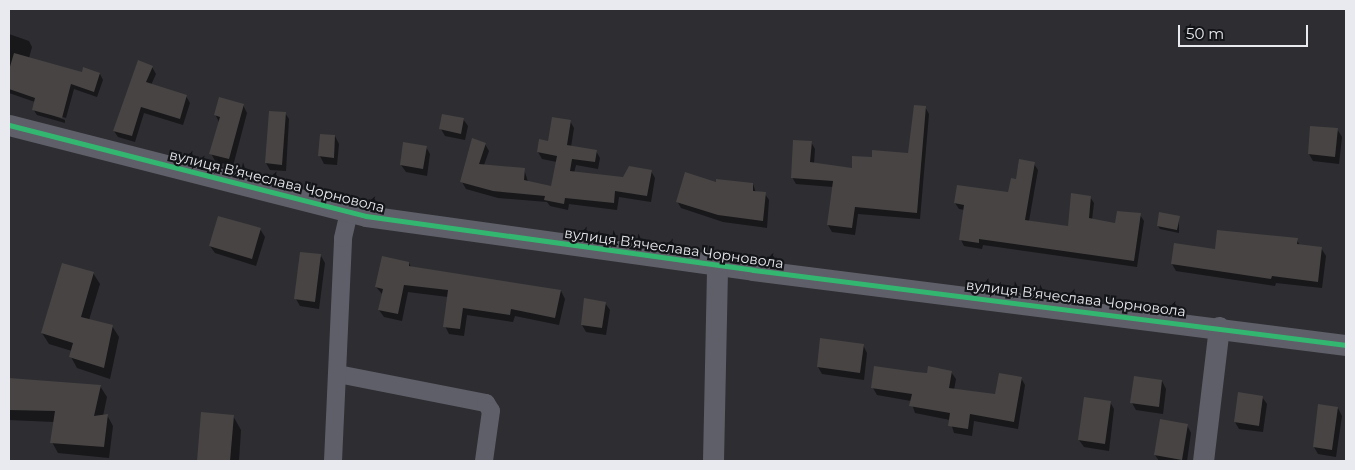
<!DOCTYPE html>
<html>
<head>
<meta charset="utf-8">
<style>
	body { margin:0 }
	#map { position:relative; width:1355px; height:470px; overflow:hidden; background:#2d2d32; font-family:Montserrat,sans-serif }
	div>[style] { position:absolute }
	.shadow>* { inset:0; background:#0007 }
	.building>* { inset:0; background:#484443 }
	.minor>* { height:18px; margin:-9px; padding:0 9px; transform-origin:9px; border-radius:9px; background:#5e5f68 }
	.tertiary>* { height:21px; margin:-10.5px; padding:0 10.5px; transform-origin:10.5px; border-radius:10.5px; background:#5e5f68 }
	.cycleway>* { height:5px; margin:-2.5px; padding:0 2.5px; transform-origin:2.5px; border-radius:2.5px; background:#33b770 }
	span { translate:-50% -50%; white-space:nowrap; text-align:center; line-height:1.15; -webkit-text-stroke:4.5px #141519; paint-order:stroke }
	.street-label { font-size:14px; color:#e9eaef }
	.frame { position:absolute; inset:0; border:10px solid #e9eaef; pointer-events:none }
	.scale { position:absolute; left:1178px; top:25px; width:130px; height:22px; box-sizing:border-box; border:2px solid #e9eaef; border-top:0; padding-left:6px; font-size:15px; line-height:18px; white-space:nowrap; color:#e9eaef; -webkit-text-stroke:4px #141519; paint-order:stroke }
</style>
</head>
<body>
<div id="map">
	<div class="shadow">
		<i style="clip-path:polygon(9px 34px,29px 41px,32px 47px,29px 58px,83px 73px,100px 74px,103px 80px,97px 97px,74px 89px,66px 118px,36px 109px,65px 120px,65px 123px,37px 115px,33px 109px,35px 102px,9px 93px)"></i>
		<i style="clip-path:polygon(152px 67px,156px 74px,151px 85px,186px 96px,190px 103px,183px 125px,144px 113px,135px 142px,118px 137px,114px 131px)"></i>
		<i style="clip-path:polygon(243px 105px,247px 113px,233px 166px,215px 161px,211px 153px,219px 122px,215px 114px)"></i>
		<i style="clip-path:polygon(925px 107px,929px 114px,920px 219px,858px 214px,855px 235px,832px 232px,828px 225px,833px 187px,796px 184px,792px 177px,811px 142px,815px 149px,814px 164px,853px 169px,873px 159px,910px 154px)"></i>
		<i style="clip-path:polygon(285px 113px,289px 119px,286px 171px,270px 170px,266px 163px)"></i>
		<i style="clip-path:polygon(463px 119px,468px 126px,465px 140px,445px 136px,441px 129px)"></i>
		<i style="clip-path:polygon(570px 121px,574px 128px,571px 147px,596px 151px,600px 158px,598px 169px,576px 165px,574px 173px,624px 178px,651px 171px,655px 178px,651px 202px,619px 197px,617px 210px,569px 204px,568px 210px,550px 206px,547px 202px,498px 198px,466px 189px,462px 182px,485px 144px,489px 151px,484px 165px,524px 169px,528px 182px,552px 187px,557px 162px,542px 159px,538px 152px)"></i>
		<i style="clip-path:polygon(1337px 129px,1342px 137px,1339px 164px,1313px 161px,1309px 154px)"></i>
		<i style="clip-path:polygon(335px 136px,339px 144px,337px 165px,324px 164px,320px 156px)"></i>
		<i style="clip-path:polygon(426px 147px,430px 154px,427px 176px,406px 172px,401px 165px)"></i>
		<i style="clip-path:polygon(1034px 164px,1038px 170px,1029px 221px,1069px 227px,1090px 197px,1094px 203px,1092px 220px,1117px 224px,1140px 215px,1144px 221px,1137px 267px,983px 245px,982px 249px,964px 246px,961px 240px,965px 210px,959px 209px,955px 203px,1009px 194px,1017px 181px)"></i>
		<i style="clip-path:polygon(717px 183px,753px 184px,756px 193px,765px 194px,769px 200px,767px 228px,723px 222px,681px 208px,677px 201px)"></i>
		<i style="clip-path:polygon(1179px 217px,1179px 233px,1160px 229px,1158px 226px)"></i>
		<i style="clip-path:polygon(260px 229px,265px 237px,256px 266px,215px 253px,210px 246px)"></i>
		<i style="clip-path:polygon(1297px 240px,1300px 246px,1321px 248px,1326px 256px,1322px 288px,1276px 283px,1275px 286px,1176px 271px,1172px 264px,1216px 250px)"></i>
		<i style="clip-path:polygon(321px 256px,325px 263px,319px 309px,300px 306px,296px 299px)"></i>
		<i style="clip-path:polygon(409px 263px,411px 267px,561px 291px,565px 299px,559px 325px,515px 316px,513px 322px,467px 315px,464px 336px,449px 334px,445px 326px,448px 297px,408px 292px,402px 321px,384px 317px,379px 310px,383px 295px,376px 287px)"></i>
		<i style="clip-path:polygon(93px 273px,100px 284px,89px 320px,112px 326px,119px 337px,110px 379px,77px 368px,71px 357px,72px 351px,49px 344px,42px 333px)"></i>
		<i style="clip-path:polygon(605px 303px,610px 310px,606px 335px,586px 332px,582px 325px)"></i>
		<i style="clip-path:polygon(863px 345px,867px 353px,864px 380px,822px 374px,818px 367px)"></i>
		<i style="clip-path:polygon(951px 372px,956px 379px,954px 390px,996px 395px,1021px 378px,1025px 385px,1018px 429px,974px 421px,972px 436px,954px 433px,950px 420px,915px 413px,911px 401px,877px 395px,873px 388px,928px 374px)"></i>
		<i style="clip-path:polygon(9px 379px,100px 386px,107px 397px,103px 416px,107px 415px,113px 426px,109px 458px,58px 453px,52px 442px,54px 422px,9px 420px)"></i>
		<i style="clip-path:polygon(1162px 381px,1166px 389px,1163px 414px,1136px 410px,1132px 403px)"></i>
		<i style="clip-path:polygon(1262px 397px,1267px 404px,1263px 432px,1239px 429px,1235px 422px)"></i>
		<i style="clip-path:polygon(1110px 402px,1114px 409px,1109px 451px,1084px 447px,1079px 440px)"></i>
		<i style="clip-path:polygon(1338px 408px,1342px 416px,1336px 457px,1318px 454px,1314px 447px)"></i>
		<i style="clip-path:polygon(203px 413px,233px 416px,241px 430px,239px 461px,198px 461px)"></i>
		<i style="clip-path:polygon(1187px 425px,1191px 433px,1187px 461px,1159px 461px,1155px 455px)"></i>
	</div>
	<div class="building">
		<i style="clip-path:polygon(14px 53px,82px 72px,83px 67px,100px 73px,94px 92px,71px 84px,62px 118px,32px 110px,35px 98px,9px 89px,9px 70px)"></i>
		<i style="clip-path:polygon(138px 60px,153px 66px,146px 82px,187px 95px,180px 119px,141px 107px,132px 136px,113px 131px)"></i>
		<i style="clip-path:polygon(219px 97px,244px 104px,229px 159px,209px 154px,220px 117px,214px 115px)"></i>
		<i style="clip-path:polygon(914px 105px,926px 106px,917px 213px,855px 207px,852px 228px,827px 225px,833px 181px,791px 178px,793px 140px,812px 141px,810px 162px,852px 168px,852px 156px,872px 157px,872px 150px,908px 153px)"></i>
		<i style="clip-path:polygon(269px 111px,286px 112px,282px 165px,265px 163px)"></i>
		<i style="clip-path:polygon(442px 114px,464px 118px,461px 134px,439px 129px)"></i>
		<i style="clip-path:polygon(552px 117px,571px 120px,567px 145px,597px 150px,595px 162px,572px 159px,570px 171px,623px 177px,629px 166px,652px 170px,647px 196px,615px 191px,614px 203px,565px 198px,564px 204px,544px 200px,545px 196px,493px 191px,460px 182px,472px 138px,486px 143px,479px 164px,525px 168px,524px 180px,551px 186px,557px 156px,537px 152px,539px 139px,548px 141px)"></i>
		<i style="clip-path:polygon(1310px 126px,1338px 128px,1335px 157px,1308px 154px)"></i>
		<i style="clip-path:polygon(320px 134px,335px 135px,334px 158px,318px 156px)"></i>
		<i style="clip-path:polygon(403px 142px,427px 146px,423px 169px,400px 165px)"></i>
		<i style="clip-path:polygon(1019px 159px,1035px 162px,1025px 220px,1068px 226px,1071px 193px,1091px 196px,1089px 218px,1115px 223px,1117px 211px,1141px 213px,1134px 261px,979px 239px,979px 243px,959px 240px,964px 205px,954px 203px,957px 185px,1008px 192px,1011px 178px,1016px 179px)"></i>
		<i style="clip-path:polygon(685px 172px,716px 182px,716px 179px,753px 183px,753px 191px,766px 192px,763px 221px,718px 215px,676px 202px)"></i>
		<i style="clip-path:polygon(1159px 212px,1180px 216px,1177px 230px,1157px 226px)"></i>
		<i style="clip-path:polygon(218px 216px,261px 228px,252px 259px,209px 246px)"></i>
		<i style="clip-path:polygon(1217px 230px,1298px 238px,1297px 244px,1322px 247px,1318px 282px,1272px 276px,1271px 279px,1171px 264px,1174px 243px,1215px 249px)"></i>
		<i style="clip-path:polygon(300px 252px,321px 254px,315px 302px,294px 299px)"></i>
		<i style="clip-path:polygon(382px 256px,409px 262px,409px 266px,561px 290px,555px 318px,511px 309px,510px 315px,463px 308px,460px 329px,443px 327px,448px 290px,404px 285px,398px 314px,378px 310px,383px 289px,375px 287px)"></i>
		<i style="clip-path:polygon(62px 263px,94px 272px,81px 317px,113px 325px,104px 368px,69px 357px,73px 343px,41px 333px)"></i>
		<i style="clip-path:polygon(584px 298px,606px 302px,602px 328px,581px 325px)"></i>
		<i style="clip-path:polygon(820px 338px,864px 344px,860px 373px,817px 367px)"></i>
		<i style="clip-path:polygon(874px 366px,916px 372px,927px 373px,928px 366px,952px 371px,949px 388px,995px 394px,999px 373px,1022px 377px,1014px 422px,970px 414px,968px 429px,948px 426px,950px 413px,909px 406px,912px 394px,871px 388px)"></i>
		<i style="clip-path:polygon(1134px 376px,1162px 380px,1159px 407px,1130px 403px)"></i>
		<i style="clip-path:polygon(9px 378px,101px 385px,94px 416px,108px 414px,104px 447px,50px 443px,55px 411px,9px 410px)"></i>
		<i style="clip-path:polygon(1238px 392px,1263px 396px,1259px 426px,1234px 422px)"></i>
		<i style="clip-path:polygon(1084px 397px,1111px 401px,1105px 444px,1078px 440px)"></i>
		<i style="clip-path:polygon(1318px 404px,1338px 407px,1332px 450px,1313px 447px)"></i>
		<i style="clip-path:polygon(201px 412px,234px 415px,230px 461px,197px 461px)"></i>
		<i style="clip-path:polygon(1160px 419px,1188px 424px,1182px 460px,1154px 455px)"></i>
	</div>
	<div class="minor">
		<i style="left:338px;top:374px;width:151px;rotate:11.1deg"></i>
		<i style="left:486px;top:403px;width:9px;rotate:58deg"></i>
		<i style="left:491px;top:411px;width:50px;rotate:98deg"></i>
		<i style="left:333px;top:461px;width:223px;rotate:-87.4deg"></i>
		<i style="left:343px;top:238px;width:27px;rotate:-77deg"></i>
	</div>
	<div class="tertiary">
		<i style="left:9px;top:125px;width:368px;rotate:14.3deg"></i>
		<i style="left:366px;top:216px;width:391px;rotate:7.9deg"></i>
		<i style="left:753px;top:270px;width:598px;rotate:7.21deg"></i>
		<i style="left:713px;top:461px;width:196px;rotate:-88.8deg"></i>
		<i style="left:1203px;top:461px;width:135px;rotate:-83.2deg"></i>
	</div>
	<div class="cycleway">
		<i style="left:9px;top:125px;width:368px;rotate:14.3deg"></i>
		<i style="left:366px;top:216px;width:391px;rotate:7.9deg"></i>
		<i style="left:753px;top:270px;width:598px;rotate:7.21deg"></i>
	</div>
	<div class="street-label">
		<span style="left:277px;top:181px;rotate:14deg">вулиця Вʼячеслава Чорновола</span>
		<span style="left:674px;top:248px;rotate:8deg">вулиця Вʼячеслава Чорновола</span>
		<span style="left:1076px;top:298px;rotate:7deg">вулиця Вʼячеслава Чорновола</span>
	</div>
	<div class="frame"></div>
	<div class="scale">50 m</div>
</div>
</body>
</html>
